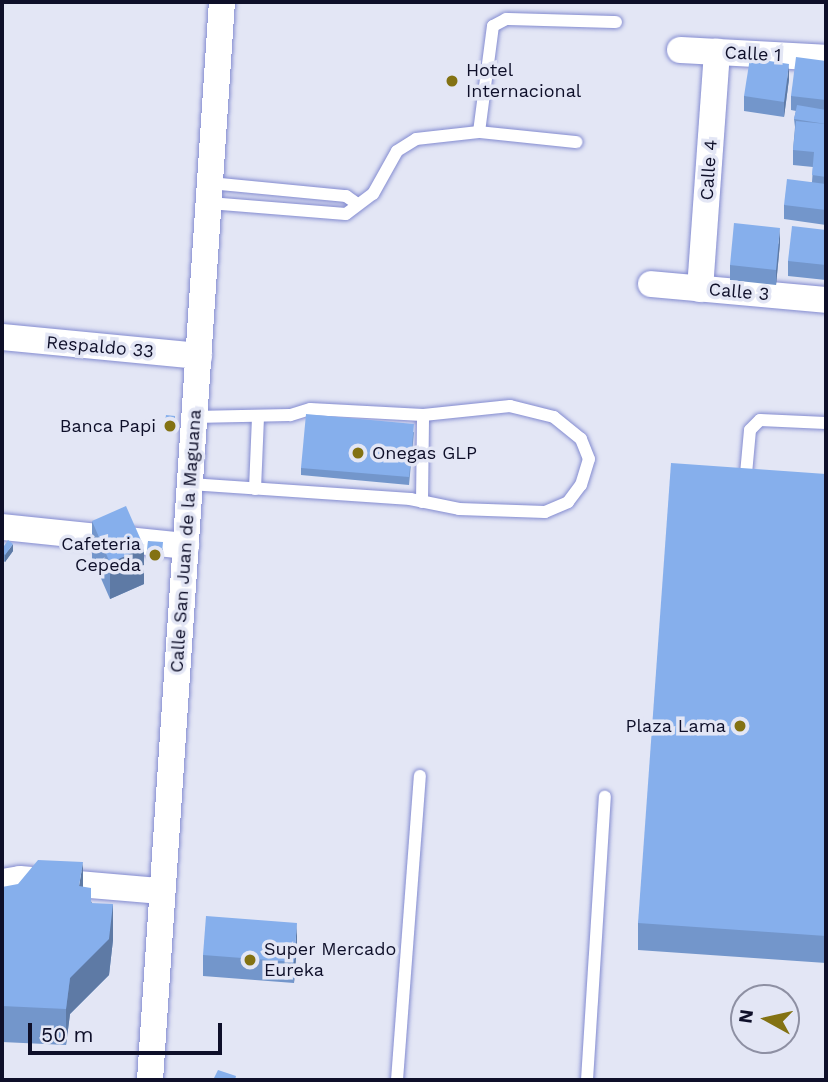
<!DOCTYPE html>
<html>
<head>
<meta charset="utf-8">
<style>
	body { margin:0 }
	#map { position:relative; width:828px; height:1082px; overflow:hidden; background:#e3e6f5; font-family:"Work Sans",sans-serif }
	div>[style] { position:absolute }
	.roads { filter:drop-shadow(0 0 2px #838bd0) drop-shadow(0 0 2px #838bd0) }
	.lane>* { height:12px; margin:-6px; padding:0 6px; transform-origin:6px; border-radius:6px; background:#fff }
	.street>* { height:26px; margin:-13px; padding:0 13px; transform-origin:13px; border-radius:13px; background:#fff }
	.wall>* { inset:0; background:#7396cb }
	.shaded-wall>* { inset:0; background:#5e7aa5 }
	.building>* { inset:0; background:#86afec }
	.dots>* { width:19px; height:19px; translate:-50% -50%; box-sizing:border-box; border:4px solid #e3e6f5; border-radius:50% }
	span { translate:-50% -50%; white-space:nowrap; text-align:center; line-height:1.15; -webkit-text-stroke:7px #e3e6f5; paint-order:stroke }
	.street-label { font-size:18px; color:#0e0f29 }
	.poi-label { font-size:18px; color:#0e0f29 }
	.left { translate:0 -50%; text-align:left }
	.right { translate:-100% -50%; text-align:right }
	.frame { position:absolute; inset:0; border:4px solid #0e0f29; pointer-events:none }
	.north { position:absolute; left:730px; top:984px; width:70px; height:70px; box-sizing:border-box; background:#e3e6f5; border:2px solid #8e90a3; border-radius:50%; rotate:278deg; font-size:19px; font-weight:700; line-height:28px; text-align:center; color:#0e0f29 }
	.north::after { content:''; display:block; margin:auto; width:24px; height:32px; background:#837213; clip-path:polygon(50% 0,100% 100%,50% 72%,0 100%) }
	.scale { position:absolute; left:28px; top:1023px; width:194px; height:32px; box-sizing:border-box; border:4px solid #0e0f29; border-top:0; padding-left:9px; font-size:21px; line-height:24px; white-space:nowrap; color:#0e0f29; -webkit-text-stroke:5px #e3e6f5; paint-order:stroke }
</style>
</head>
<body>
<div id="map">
	<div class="roads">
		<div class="lane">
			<i style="left:479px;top:132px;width:98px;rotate:5.9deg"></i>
			<i style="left:210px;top:183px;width:137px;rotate:5.5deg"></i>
			<i style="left:346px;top:196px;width:12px;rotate:35deg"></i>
			<i style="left:209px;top:203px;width:137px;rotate:4.6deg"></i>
			<i style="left:346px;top:214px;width:34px;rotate:-37deg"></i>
			<i style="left:373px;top:194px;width:49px;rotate:-60.8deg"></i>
			<i style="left:397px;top:151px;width:22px;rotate:-32deg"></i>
			<i style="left:416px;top:139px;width:63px;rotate:-6.3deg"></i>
			<i style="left:479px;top:132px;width:107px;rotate:-82.5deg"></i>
			<i style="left:493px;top:26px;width:15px;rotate:-28deg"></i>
			<i style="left:506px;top:19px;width:110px;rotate:1.6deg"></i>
			<i style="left:746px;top:474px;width:44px;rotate:-84.8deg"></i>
			<i style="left:750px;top:430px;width:14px;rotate:-45deg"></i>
			<i style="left:760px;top:420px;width:66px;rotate:2.6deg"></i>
			<i style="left:190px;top:484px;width:221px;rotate:3.9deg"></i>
			<i style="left:410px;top:499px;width:50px;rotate:11.5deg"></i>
			<i style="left:459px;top:509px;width:86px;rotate:2deg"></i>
			<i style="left:545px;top:512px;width:25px;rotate:-23deg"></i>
			<i style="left:568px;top:502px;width:21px;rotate:-53deg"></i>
			<i style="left:581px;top:485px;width:27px;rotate:-73deg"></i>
			<i style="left:589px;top:459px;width:22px;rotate:-112deg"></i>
			<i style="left:581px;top:439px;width:35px;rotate:-141deg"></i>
			<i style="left:554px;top:417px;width:45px;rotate:-166deg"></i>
			<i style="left:510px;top:406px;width:87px;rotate:174.1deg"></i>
			<i style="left:423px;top:415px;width:113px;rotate:-177deg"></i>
			<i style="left:310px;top:409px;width:21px;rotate:163deg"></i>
			<i style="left:290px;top:415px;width:96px;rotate:178.8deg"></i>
			<i style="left:255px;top:489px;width:73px;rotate:-87.6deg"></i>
			<i style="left:422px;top:502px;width:87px;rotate:-89.3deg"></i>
			<i style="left:397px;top:1080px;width:305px;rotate:-85.7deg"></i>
			<i style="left:587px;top:1080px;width:284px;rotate:-86.4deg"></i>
		</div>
		<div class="street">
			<i style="left:680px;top:50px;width:146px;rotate:3.1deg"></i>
			<i style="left:651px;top:284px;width:176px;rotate:5.2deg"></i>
			<i style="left:700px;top:289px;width:238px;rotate:-85.9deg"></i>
			<i style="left:2px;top:337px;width:198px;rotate:5.5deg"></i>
			<i style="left:2px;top:527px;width:185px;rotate:5.9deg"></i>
			<i style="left:2px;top:882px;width:18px;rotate:-9deg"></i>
			<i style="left:20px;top:879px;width:142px;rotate:4.9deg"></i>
			<i style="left:150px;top:1080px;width:1080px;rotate:-86.18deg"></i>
		</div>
	</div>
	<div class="wall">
		<i style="clip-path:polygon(826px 61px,826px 225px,784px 219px,784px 205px,812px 182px,813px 167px,793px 165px,793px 150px,795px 127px,794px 119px,796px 111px,791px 110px,791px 96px)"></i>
		<i style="clip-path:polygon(789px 79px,784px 117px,744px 111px,744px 96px)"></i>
		<i style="clip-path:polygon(826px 230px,826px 280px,788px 276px,788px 261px)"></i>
		<i style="clip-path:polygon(780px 243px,776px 285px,730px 280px,730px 265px)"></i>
		<i style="clip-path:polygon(175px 416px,174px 430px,165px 429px,165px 421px)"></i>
		<i style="clip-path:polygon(414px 432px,409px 485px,301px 475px,301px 468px)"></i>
		<i style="clip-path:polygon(826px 474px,826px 963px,638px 950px,638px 923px)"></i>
		<i style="clip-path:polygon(92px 521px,144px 584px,110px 599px,92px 558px)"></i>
		<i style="clip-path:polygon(148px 541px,163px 549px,162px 561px,147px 560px)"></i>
		<i style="clip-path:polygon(2px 549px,13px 551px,5px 562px,2px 560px)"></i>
		<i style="clip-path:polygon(2px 887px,83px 887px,113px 940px,109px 975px,70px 1014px,66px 1045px,2px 1042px)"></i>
		<i style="clip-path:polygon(297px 944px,294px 983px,203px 976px,203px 955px)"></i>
	</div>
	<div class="shaded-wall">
		<i style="clip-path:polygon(789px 64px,789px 79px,784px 117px,784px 102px)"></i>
		<i style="clip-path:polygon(780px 228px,780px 243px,776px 285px,776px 270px)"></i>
		<i style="clip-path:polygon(13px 544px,13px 551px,5px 562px,5px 555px)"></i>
		<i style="clip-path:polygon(144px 547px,144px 584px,110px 599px,110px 563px)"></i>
		<i style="clip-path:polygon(83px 862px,83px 899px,79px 886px)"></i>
		<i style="clip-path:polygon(113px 904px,113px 940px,109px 975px,70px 1014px,66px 1045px,66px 1009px,70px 978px)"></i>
		<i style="clip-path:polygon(297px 923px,297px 944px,294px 983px,294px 962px)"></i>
	</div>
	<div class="building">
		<i style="clip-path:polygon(796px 57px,826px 61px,826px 100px,791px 96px)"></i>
		<i style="clip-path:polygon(750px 58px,789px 64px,784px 102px,744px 96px)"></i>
		<i style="clip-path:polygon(797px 105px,826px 110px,826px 124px,794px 119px)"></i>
		<i style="clip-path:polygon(796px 121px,826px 124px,826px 177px,812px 175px,814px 152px,793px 150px)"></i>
		<i style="clip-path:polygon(787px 179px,826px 184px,826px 210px,784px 205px)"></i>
		<i style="clip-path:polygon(734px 223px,780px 228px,776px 270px,730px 265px)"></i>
		<i style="clip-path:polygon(792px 226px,826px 230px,826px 265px,788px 261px)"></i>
		<i style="clip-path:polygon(306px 414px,414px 424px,409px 477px,301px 468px)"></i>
		<i style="clip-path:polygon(166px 415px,175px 416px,174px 422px,165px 421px)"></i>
		<i style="clip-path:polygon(671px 463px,826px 474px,826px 936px,638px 923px)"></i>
		<i style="clip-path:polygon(126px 506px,144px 547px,110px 563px,92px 521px)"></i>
		<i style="clip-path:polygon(8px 540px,13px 544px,5px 555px,2px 552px,2px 549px)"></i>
		<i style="clip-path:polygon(148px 541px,163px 542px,162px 553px,147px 552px)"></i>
		<i style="clip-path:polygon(38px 860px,83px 862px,79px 886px,91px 888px,91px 903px,113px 904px,109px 939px,70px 978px,66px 1009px,2px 1006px,2px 887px,18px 884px)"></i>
		<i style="clip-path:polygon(206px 916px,297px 923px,294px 962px,203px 955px)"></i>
		<i style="clip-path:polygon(218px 1070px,236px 1076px,235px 1080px,213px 1080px)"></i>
	</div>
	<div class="dots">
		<i style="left:452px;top:81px;background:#837213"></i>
		<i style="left:170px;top:426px;background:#837213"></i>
		<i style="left:358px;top:453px;background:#837213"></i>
		<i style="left:155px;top:555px;background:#837213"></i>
		<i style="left:740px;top:726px;background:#837213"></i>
		<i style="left:250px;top:960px;background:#837213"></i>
	</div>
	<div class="street-label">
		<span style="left:753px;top:54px;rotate:3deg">Calle 1</span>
		<span style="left:709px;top:170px;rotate:-86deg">Calle 4</span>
		<span style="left:739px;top:292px;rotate:5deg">Calle 3</span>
		<span style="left:100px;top:347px;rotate:5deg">Respaldo 33</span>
		<span style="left:186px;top:541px;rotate:-86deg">Calle San Juan de la Maguana</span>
	</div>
	<div class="poi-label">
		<span class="left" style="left:466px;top:81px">Hotel<br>Internacional</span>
		<span class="right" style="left:156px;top:426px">Banca Papi</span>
		<span class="left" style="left:372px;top:453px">Onegas GLP</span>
		<span class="right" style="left:141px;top:555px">Cafeteria<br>Cepeda</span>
		<span class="right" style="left:726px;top:726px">Plaza Lama</span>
		<span class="left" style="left:264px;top:960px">Super Mercado<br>Eureka</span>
	</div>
	<div class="frame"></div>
	<div class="north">N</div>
	<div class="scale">50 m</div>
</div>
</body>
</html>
